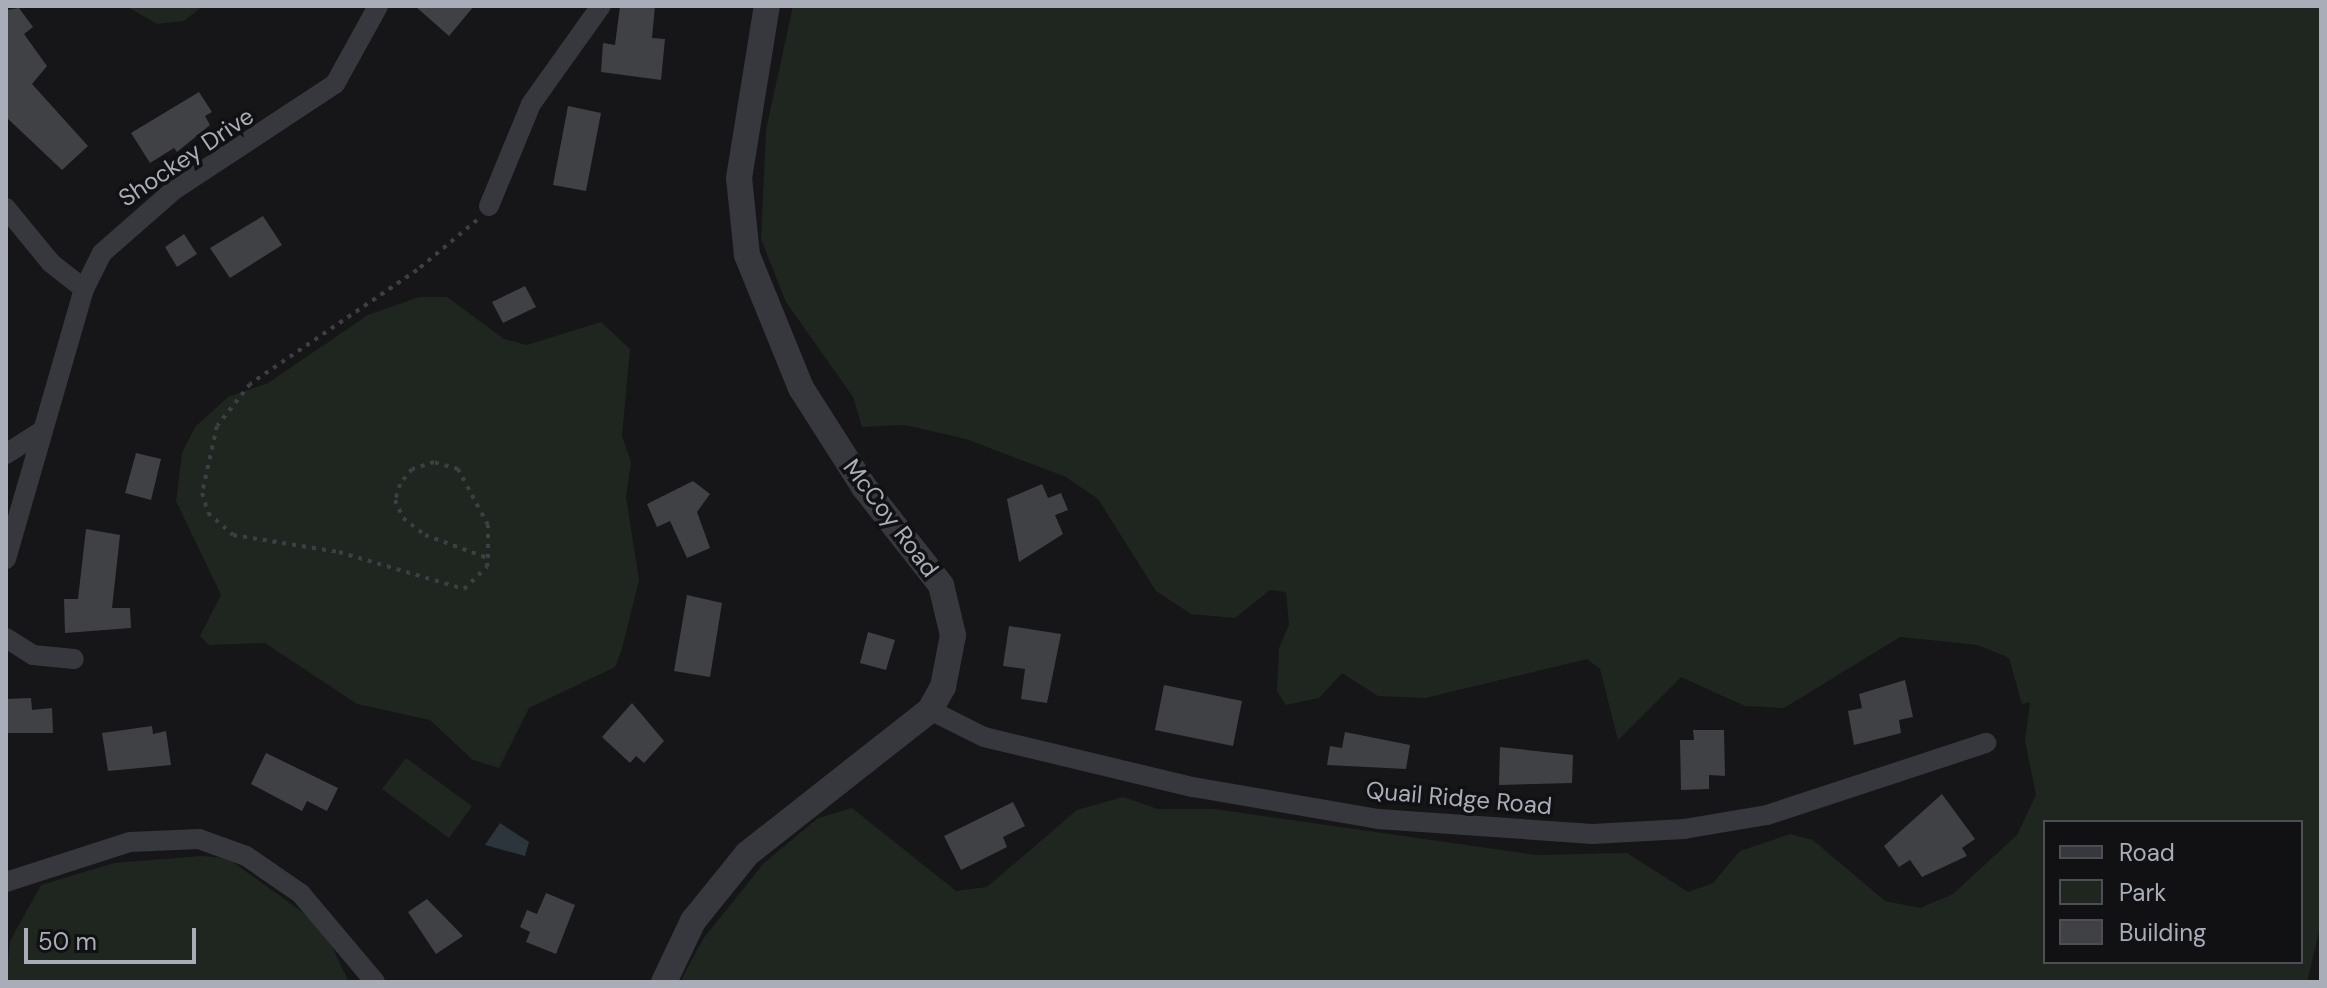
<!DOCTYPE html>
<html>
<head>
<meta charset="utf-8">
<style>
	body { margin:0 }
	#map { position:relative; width:2327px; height:988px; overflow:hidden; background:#161618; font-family:"DM Sans",sans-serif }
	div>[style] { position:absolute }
	.green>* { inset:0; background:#1e261f }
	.water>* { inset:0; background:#2c353c }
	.building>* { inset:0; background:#404145 }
	.path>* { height:4px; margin-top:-2px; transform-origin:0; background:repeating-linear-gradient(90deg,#3d3f44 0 4px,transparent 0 10px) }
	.minor>* { height:20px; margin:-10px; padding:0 10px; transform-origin:10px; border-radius:10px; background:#37383d }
	.tertiary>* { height:26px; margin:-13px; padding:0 13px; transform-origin:13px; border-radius:13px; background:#37383d }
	span { translate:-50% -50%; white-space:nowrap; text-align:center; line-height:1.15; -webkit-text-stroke:7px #111113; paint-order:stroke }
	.street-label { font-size:24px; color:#a8adb8 }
	.frame { position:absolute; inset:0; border:8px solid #a8adb8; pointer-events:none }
	.legend { position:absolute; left:2043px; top:820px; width:260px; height:144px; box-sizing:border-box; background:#111113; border:2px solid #4d4f55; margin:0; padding:10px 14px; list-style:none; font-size:24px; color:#a8adb8 }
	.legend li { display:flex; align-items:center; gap:16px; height:40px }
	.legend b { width:40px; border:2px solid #4d4f55 }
	.scale { position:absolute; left:24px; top:928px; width:172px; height:36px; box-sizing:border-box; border:4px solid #a8adb8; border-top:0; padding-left:10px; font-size:24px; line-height:28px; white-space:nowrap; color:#a8adb8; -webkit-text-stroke:6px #111113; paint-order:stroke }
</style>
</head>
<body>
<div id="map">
	<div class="green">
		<i style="clip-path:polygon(126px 6px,203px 6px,184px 21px,157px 24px)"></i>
		<i style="clip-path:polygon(evenodd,793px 6px,2321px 6px,2321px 923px,2307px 982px,680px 982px,703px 939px,764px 863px,818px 818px,852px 808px,956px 891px,987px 887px,1077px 810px,1123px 797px,1158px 809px,1214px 809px,1537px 855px,1627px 853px,1688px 892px,1713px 883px,1740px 851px,1790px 834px,1813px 840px,1885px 901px,1920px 908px,1953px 894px,2017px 835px,2036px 795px,2025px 741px,2030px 702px,2022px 704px,2009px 658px,1978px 645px,1900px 637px,1784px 708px,1745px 706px,1681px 677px,1618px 740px,1600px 669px,1587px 659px,1425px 698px,1378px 696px,1342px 673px,1319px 698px,1286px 705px,1277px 691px,1279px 648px,1289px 625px,1286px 592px,1270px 590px,1235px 618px,1191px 614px,1156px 591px,1098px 499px,1066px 477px,966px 439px,905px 425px,862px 427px,853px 397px,786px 302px,761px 239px,766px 130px,793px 6px,2301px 822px,2301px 962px,2045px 962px,2045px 822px,2301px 822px)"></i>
		<i style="clip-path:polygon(419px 297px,447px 297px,504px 339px,527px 345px,601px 322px,630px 349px,622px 436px,631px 462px,626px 497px,639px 580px,622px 649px,615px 667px,529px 708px,499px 768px,473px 760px,430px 720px,357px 704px,265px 643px,209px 645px,200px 636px,221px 595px,176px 501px,182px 453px,195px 427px,228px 397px,268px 383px,368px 315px)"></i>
		<i style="clip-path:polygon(406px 758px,472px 806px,449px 838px,382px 789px)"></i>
		<i style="clip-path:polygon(201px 856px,227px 858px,322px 926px,349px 982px,6px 982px,10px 941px,41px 885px,114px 863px)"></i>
	</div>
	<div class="water">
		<i style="clip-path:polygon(500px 823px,529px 842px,525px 856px,485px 845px)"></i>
	</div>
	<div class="building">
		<i style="clip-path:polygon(415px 6px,474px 6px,449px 36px)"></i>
		<i style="clip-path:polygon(620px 6px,655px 6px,652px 38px,665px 39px,661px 80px,601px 72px,603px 43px,615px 45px)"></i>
		<i style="clip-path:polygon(19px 8px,33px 27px,24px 34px,47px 66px,32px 84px,88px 146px,62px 170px,6px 117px,6px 10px)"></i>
		<i style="clip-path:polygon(199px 92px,212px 112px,205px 116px,210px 125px,177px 152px,174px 148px,150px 163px,131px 133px)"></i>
		<i style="clip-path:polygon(568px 106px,601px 113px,586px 191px,553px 185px)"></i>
		<i style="clip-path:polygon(263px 216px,282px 245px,230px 278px,210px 248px)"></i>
		<i style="clip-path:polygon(184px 234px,197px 254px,177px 267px,165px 247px)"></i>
		<i style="clip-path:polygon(525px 286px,536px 307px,503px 323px,492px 302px)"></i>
		<i style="clip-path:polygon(136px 453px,161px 459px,151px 500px,125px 493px)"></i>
		<i style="clip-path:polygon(693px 481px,710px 494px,697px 512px,710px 548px,687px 558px,670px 521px,657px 527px,647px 504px)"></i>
		<i style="clip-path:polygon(1042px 484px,1048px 498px,1061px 493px,1068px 510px,1055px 515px,1063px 534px,1019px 562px,1007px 499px)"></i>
		<i style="clip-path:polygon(86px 529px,120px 535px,112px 608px,130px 608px,131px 628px,65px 633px,64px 599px,78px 599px)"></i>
		<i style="clip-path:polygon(687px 595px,722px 603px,710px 677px,674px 671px)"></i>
		<i style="clip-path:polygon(1009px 626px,1061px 634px,1047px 703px,1021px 699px,1025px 669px,1003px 666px)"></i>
		<i style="clip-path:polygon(868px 632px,895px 640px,886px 670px,860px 663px)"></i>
		<i style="clip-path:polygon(1905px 680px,1913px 717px,1899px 720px,1901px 733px,1854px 745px,1848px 711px,1862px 708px,1859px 694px)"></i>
		<i style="clip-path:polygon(1164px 685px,1242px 701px,1233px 746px,1155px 730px)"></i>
		<i style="clip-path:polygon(31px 698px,32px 710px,52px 708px,53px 733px,6px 733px,6px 699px)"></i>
		<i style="clip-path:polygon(632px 703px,664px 741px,644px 763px,636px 756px,630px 763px,602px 737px)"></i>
		<i style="clip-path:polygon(152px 726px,153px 734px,166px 731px,171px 765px,108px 771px,102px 733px)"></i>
		<i style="clip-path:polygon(1693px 730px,1724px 730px,1725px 776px,1709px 775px,1709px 789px,1681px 790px,1680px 740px,1694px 740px)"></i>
		<i style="clip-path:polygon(1345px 732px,1410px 745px,1406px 769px,1327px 765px,1330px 746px,1342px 748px)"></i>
		<i style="clip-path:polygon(1500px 747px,1573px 755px,1572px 783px,1499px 785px)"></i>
		<i style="clip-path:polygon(266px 753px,338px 788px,327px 811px,307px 801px,302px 811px,251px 784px)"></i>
		<i style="clip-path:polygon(1942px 794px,1975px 839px,1962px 848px,1967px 856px,1922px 877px,1910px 860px,1899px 867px,1884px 846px)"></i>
		<i style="clip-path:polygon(1013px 802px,1025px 826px,1003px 837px,1007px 847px,961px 870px,944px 836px)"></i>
		<i style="clip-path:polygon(546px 893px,575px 905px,556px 954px,526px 942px,530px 932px,520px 927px,527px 910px,537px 914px)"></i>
		<i style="clip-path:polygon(427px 899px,463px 936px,436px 954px,408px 912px)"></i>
	</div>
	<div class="path">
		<i style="left:477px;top:220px;width:78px;rotate:140.2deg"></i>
		<i style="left:417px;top:270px;width:202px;rotate:145.7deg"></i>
		<i style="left:250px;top:384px;width:53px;rotate:128.2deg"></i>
		<i style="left:217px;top:426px;width:69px;rotate:102.6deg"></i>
		<i style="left:202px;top:493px;width:21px;rotate:73deg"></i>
		<i style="left:208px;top:513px;width:33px;rotate:41deg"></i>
		<i style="left:233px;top:535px;width:107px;rotate:9.1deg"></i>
		<i style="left:339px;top:552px;width:130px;rotate:16.5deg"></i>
		<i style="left:464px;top:589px;width:32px;rotate:-44deg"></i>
		<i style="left:487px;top:567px;width:9px;rotate:-84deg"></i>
		<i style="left:488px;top:558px;width:33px;rotate:-90deg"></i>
		<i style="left:488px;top:525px;width:64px;rotate:-118.2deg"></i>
		<i style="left:458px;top:469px;width:25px;rotate:-164deg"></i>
		<i style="left:434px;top:462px;width:23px;rotate:162deg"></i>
		<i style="left:412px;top:469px;width:19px;rotate:129deg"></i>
		<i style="left:400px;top:484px;width:17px;rotate:107deg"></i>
		<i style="left:395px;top:500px;width:20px;rotate:66deg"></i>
		<i style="left:403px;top:518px;width:28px;rotate:38deg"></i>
		<i style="left:425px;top:535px;width:67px;rotate:20.1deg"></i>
	</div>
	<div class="minor">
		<i style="left:489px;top:206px;width:110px;rotate:-67.6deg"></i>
		<i style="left:531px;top:104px;width:120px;rotate:-54.5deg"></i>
		<i style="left:6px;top:208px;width:71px;rotate:50.7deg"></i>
		<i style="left:51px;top:263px;width:42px;rotate:38.2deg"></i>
		<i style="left:6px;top:454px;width:40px;rotate:-32.9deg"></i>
		<i style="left:6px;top:559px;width:281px;rotate:-73.9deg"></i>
		<i style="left:84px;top:289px;width:40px;rotate:-63.4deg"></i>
		<i style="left:102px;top:253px;width:96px;rotate:-41.2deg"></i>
		<i style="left:174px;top:190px;width:193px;rotate:-33.4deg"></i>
		<i style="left:335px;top:84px;width:89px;rotate:-61.1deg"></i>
		<i style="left:6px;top:638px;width:32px;rotate:32deg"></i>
		<i style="left:33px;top:655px;width:41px;rotate:5.6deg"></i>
		<i style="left:930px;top:710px;width:60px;rotate:26.6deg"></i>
		<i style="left:984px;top:737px;width:215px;rotate:13.5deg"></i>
		<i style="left:1193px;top:787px;width:188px;rotate:9.8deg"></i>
		<i style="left:1378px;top:819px;width:215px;rotate:4deg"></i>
		<i style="left:1592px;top:834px;width:92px;rotate:-3.1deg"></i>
		<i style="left:1684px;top:829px;width:84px;rotate:-9.6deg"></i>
		<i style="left:1767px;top:815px;width:231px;rotate:-18.2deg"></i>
		<i style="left:6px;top:882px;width:130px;rotate:-17.9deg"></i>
		<i style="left:130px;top:842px;width:69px;rotate:-2.5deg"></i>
		<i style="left:199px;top:839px;width:50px;rotate:19.9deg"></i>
		<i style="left:246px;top:856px;width:67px;rotate:34.6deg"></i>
		<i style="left:301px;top:894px;width:115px;rotate:49.9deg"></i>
	</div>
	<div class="tertiary">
		<i style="left:664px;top:982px;width:68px;rotate:-64.6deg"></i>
		<i style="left:693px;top:921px;width:86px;rotate:-51.1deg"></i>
		<i style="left:747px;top:854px;width:233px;rotate:-38.2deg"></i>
		<i style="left:930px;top:710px;width:26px;rotate:-61deg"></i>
		<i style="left:943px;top:687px;width:53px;rotate:-79.1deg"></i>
		<i style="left:953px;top:635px;width:51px;rotate:-103.5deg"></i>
		<i style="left:941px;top:585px;width:125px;rotate:-128.2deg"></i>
		<i style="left:864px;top:487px;width:117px;rotate:-122.5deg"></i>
		<i style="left:801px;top:388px;width:144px;rotate:-112.1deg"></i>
		<i style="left:747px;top:255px;width:77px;rotate:-95.9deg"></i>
		<i style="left:739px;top:178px;width:174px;rotate:-80.8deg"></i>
	</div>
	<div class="street-label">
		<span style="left:186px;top:157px;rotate:-34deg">Shockey Drive</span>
		<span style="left:891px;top:518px;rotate:53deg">McCoy Road</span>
		<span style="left:1459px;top:798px;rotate:5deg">Quail Ridge Road</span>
	</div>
	<div class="frame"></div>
	<ul class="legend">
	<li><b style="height:10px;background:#37383d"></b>Road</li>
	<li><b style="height:22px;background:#1e261f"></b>Park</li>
	<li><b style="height:22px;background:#404145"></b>Building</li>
	</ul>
	<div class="scale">50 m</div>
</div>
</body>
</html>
